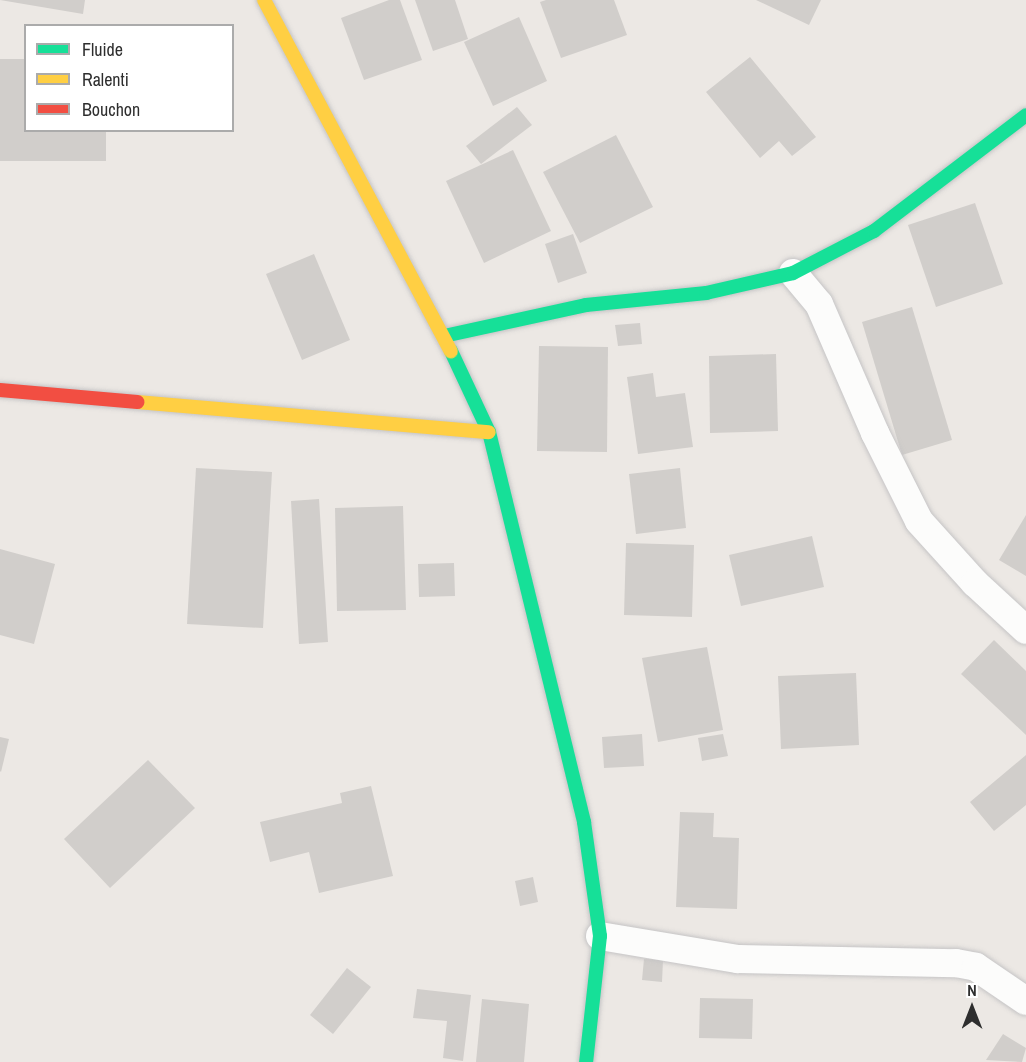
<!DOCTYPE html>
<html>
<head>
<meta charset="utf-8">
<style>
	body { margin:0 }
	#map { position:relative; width:1026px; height:1062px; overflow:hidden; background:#ece8e4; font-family:"Archivo Narrow",sans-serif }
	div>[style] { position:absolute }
	.building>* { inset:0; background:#d1cecb }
	.roads { filter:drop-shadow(0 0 2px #c5c4c5) drop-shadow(0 0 2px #c5c4c5) }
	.street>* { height:28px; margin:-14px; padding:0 14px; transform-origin:14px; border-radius:14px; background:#fcfcfb }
	.fast>* { height:14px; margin:-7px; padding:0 7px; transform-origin:7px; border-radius:7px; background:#16e098 }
	.slow>* { height:14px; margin:-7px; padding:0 7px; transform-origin:7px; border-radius:7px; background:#ffcf43 }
	.jam>* { height:14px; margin:-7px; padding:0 7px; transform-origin:7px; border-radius:7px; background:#f24e42 }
	span { translate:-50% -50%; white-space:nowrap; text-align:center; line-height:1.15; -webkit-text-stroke:4.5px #fff; paint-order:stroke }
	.legend { position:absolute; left:24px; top:24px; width:210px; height:108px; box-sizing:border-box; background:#fff; border:2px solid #ababab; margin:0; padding:8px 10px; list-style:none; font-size:18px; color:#2e2e2e }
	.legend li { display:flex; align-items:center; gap:12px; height:30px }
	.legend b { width:30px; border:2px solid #ababab }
	.north { position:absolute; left:942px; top:978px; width:60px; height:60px; -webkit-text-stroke:4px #fff; paint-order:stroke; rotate:0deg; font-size:16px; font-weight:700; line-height:24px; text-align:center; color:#2e2e2e }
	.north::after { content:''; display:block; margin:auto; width:21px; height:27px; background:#2e2e2e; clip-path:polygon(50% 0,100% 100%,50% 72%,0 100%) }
</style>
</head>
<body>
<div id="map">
	<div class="building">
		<i style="clip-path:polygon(0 0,85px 0,83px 14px)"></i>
		<i style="clip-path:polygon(389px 0,400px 0,422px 60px,364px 80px,341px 18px)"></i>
		<i style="clip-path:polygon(415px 0,455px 0,468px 39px,433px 51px)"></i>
		<i style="clip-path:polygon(546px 0,614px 0,627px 35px,561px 58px,540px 2px)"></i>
		<i style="clip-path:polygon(756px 0,821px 0,809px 25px)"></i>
		<i style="clip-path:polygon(519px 17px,547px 81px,493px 106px,464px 42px)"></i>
		<i style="clip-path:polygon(750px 57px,816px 137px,792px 156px,779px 141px,760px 158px,706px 92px)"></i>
		<i style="clip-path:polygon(0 59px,26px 59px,26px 130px,106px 130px,106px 161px,0 161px)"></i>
		<i style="clip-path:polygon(517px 107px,532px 125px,481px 164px,466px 146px)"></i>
		<i style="clip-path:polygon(616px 135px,653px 207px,580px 243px,543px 172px)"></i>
		<i style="clip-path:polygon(513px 150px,551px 231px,484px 263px,446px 181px)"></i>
		<i style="clip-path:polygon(975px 203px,1003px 284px,936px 307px,908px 225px)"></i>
		<i style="clip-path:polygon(573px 234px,587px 273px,558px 283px,545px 244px)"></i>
		<i style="clip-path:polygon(314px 254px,350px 340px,302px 360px,266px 274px)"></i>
		<i style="clip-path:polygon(912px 307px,952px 440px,902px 455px,862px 322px)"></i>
		<i style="clip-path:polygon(640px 323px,642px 344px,618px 346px,615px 325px)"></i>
		<i style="clip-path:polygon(539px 346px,608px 347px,607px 452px,537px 451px)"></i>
		<i style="clip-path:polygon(776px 354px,778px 431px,710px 433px,709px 356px)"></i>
		<i style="clip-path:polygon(653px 373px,656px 397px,685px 393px,693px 447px,638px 454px,627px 377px)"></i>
		<i style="clip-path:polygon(196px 468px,272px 472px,263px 628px,187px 624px)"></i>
		<i style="clip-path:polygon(680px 468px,686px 528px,636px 534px,629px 474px)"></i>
		<i style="clip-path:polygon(319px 499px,328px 642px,299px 644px,291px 501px)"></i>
		<i style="clip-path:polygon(403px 506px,406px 610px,337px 611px,335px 508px)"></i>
		<i style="clip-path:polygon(1026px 515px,1026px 576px,999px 560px)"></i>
		<i style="clip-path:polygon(812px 536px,824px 587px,741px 606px,729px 555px)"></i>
		<i style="clip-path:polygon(626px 543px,694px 545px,692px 617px,624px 615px)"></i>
		<i style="clip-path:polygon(0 549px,55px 564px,34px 644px,0 635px)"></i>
		<i style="clip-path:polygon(454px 563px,455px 596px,419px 597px,418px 564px)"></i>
		<i style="clip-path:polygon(994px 640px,1026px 671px,1026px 735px,961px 674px)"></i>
		<i style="clip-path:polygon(707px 647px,723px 730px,658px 742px,642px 658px)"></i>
		<i style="clip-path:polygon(856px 673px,859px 745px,781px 749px,778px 676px)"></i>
		<i style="clip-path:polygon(642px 734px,644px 766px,604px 768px,602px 737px)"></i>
		<i style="clip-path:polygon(723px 734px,728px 756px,702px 761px,698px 738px)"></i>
		<i style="clip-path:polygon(0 737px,9px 739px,1px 772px,0 771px)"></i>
		<i style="clip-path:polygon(1026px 755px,1026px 805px,994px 831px,970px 802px)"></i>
		<i style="clip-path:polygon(148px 760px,195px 808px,110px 888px,64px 839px)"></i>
		<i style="clip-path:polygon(371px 786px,393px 876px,319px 893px,309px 852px,270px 862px,260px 822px,342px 803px,340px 793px)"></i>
		<i style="clip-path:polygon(680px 812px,714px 813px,713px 837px,739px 838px,737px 909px,676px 907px)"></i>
		<i style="clip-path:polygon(533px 877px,538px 902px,520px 906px,515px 881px)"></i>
		<i style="clip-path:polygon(644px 959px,663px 960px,662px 982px,642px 980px)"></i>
		<i style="clip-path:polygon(347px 968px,371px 987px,333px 1034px,310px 1015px)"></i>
		<i style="clip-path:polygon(417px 989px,471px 995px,463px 1061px,443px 1058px,447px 1021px,413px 1018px)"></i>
		<i style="clip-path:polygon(700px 998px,753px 999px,752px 1039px,699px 1038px)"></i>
		<i style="clip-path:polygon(482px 999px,529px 1004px,524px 1062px,476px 1062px)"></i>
		<i style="clip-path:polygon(1003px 1034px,1026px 1048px,1022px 1062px,986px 1060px)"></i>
	</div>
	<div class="roads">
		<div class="street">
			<i style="left:793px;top:273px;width:40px;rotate:50deg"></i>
			<i style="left:819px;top:304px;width:141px;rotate:66.5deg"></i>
			<i style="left:875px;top:433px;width:98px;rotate:63.4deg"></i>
			<i style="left:919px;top:521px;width:84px;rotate:47.9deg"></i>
			<i style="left:975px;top:583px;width:69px;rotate:42.7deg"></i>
			<i style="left:600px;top:936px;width:140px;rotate:9.5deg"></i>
			<i style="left:738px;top:959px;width:218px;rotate:1.1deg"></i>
			<i style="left:956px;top:963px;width:20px;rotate:11deg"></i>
			<i style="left:976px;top:967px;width:60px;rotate:34.2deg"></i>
		</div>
		<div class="fast">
			<i style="left:444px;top:336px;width:145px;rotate:-12.3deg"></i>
			<i style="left:586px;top:305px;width:121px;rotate:-5.7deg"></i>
			<i style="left:706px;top:293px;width:89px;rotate:-12.9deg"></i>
			<i style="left:793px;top:273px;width:91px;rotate:-27.4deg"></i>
			<i style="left:874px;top:231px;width:191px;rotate:-37.3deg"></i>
			<i style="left:451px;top:351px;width:89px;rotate:64.9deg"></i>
			<i style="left:489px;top:432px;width:401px;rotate:76.3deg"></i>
			<i style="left:584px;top:822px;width:115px;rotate:82deg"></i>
			<i style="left:600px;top:936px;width:127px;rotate:96.3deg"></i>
		</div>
		<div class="slow">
			<i style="left:264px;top:0;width:398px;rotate:62deg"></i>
			<i style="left:137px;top:402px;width:353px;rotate:4.9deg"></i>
		</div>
		<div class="jam">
			<i style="left:0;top:390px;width:138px;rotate:5deg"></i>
		</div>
	</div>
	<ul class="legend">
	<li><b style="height:8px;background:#16e098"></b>Fluide</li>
	<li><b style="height:8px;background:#ffcf43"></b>Ralenti</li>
	<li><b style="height:8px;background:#f24e42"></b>Bouchon</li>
	</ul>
	<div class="north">N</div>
</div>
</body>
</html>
